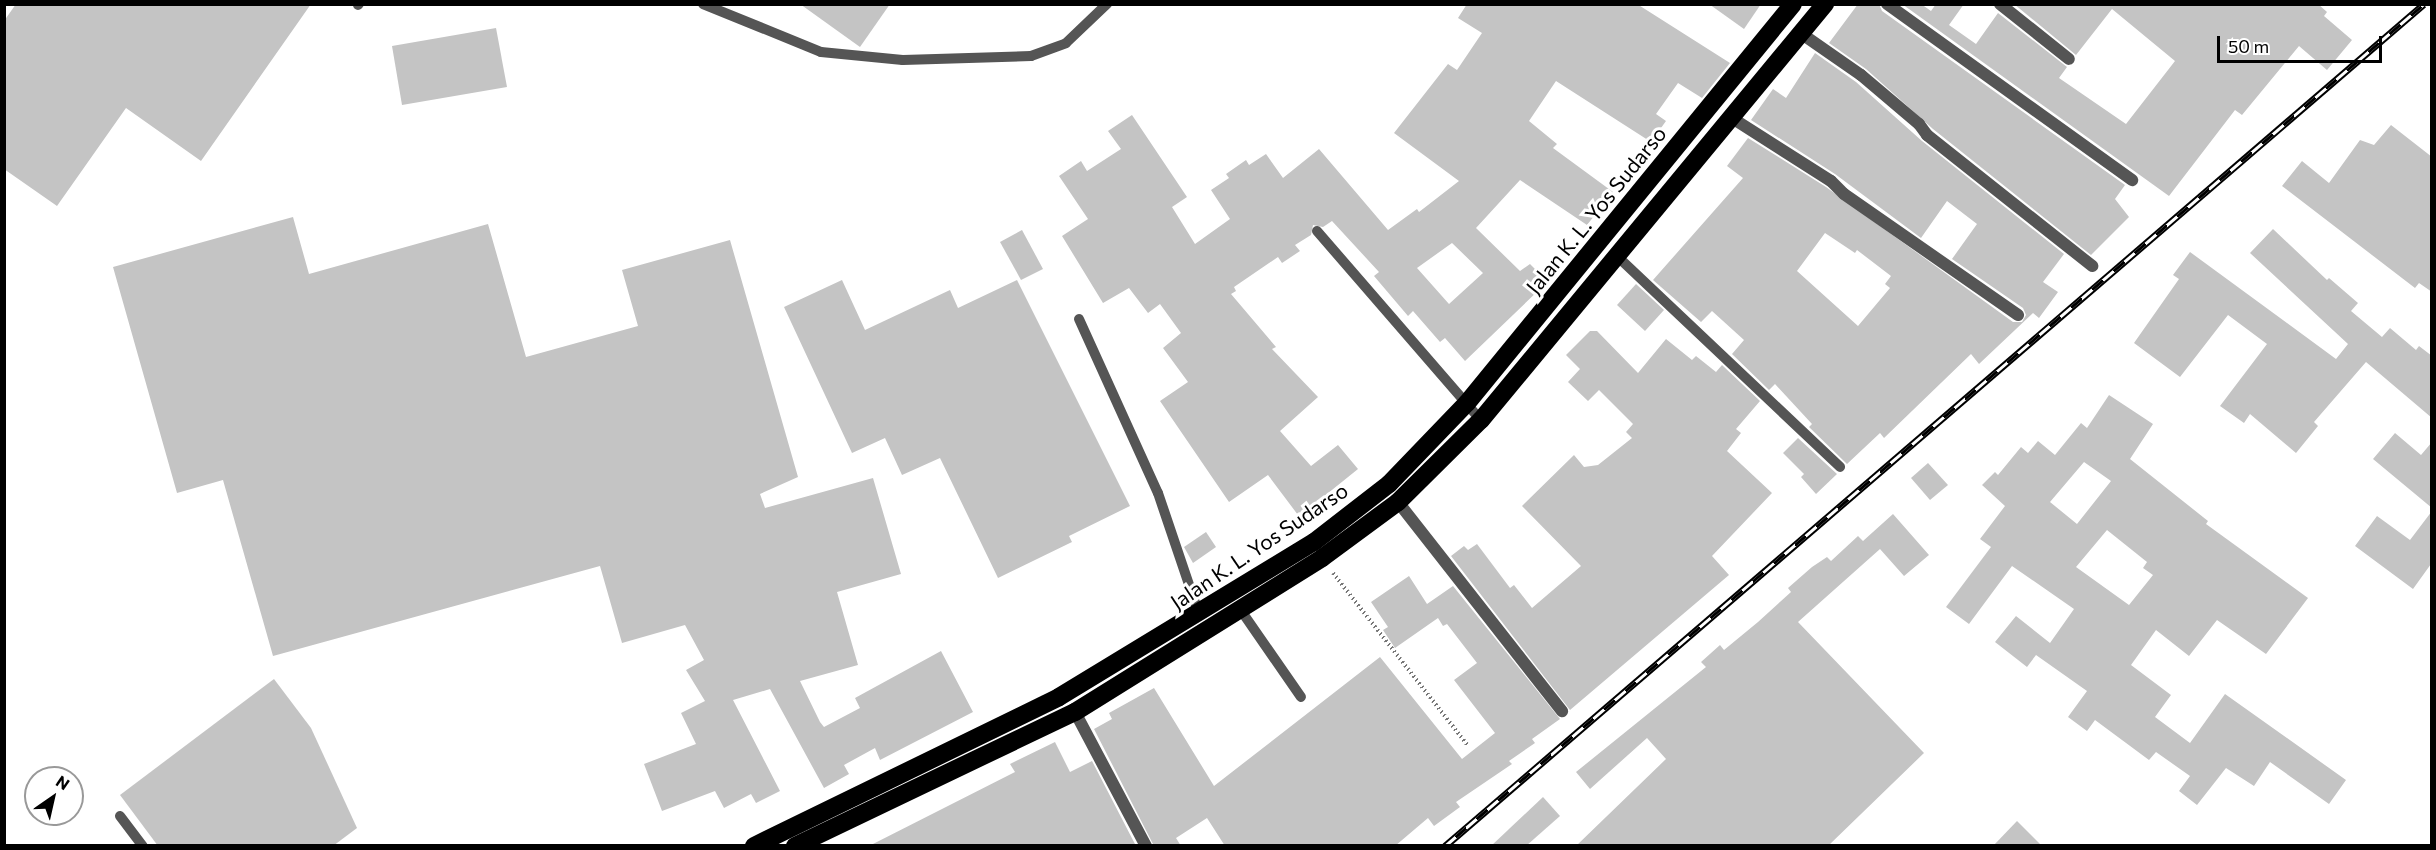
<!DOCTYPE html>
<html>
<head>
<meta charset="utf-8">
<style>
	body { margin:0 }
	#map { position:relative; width:2436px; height:850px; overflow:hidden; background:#fff; font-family:Commissioner,sans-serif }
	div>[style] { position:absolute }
	.building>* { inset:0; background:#c4c4c4 }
	.path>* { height:4px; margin-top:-2px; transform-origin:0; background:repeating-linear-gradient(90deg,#777 0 1.5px,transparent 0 4.5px) }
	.lane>* { height:10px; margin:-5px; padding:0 5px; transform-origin:5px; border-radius:5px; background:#555 }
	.street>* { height:12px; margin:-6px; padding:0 6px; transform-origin:6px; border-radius:6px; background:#555 }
	.highway>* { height:18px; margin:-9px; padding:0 9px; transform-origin:9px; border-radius:9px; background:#000 }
	.rail>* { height:7px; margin-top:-3.5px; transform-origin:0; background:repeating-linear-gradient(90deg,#fff 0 14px,#000 0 28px); box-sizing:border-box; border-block:2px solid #000 }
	span { translate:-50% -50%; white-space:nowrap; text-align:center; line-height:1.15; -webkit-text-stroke:6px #fff; paint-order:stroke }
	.street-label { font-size:21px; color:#000 }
	.frame { position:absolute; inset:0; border:6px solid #000; pointer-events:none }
	.north { position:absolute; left:24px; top:766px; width:60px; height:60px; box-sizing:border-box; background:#fff; border:2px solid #999; border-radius:50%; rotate:34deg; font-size:16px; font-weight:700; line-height:24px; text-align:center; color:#000 }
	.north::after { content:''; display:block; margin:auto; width:21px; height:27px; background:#000; clip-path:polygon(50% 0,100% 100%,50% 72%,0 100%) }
	.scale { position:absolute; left:2217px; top:36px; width:165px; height:27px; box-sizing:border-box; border:3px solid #000; border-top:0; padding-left:8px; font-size:18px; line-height:21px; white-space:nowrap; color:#000; -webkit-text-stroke:4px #fff; paint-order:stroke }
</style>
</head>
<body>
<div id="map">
	<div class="building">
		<i style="clip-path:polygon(16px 4px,311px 4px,201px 161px,126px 108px,57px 206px,4px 169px,4px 21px)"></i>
		<i style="clip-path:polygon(800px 4px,890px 4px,860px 47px)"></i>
		<i style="clip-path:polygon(evenodd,1467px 4px,1637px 4px,1730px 63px,1702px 98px,1678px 83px,1656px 114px,1666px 121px,1651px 142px,1556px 81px,1529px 121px,1557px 144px,1553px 148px,1613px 192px,1587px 225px,1520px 180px,1476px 228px,1520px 271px,1530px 264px,1543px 277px,1536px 283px,1541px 288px,1465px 361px,1445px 338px,1440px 342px,1413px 311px,1408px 316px,1374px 276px,1379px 272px,1332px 221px,1323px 227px,1313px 225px,1311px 235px,1295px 245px,1300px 251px,1282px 263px,1278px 257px,1234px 287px,1236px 291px,1231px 294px,1276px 347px,1272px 349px,1318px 397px,1280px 431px,1311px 466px,1338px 445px,1358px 469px,1322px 498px,1326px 504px,1313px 514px,1308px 508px,1298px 515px,1268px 475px,1229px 502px,1160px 401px,1188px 382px,1163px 348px,1181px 333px,1160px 304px,1148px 313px,1129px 288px,1103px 303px,1062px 236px,1088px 219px,1059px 176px,1081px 161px,1087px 171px,1121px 149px,1108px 131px,1132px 115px,1187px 197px,1172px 207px,1195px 244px,1230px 219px,1211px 190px,1229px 178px,1226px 174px,1246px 160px,1249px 165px,1266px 154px,1283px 178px,1319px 149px,1388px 230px,1417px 209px,1419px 212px,1459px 181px,1394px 133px,1448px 64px,1457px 70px,1482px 33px,1458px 18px,1467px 4px,1452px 243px,1483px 273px,1449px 304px,1417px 268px,1452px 243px)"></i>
		<i style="clip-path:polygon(1709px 4px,1761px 4px,1744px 29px)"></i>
		<i style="clip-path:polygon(1858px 4px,1879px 4px,1882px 11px,2125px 185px,2115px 199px,2129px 217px,2091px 255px,1933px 129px,1866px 69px,1829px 43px)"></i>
		<i style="clip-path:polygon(1902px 4px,1921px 4px,1931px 11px,1936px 4px,1964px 4px,1949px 25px,1976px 44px,1998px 13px,2067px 67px,2059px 78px,2126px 124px,2175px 61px,2112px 9px,2076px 55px,2014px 4px,2318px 4px,2327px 12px,2324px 16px,2352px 40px,2327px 70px,2299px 46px,2242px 115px,2235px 110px,2169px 196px)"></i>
		<i style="clip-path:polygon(496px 28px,507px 87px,402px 105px,392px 46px)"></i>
		<i style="clip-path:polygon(evenodd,1815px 53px,1856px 82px,1922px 141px,2064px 254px,2043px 282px,2058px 292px,2039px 318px,2033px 313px,1979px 364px,1971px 354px,1884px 438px,1880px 433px,1847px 464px,1809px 427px,1812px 424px,1775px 384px,1769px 390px,1732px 354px,1744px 340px,1712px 311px,1701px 322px,1653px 280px,1743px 178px,1727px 166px,1748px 138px,1826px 187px,2013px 322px,2022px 322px,2026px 315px,2023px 308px,1952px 259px,1977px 224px,1947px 201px,1921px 238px,1835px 174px,1751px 120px,1773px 89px,1786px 98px,1815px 53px,1825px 233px,1855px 253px,1857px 250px,1891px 276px,1885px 284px,1890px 288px,1858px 326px,1797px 271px,1825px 233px)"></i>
		<i style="clip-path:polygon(2391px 125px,2432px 157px,2432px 292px,2419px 283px,2415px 288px,2282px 186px,2302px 161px,2329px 183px,2360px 140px,2374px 145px)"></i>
		<i style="clip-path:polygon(293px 217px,309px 274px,488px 224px,526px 357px,638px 326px,622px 270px,730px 240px,798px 477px,760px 494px,765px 508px,873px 478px,901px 574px,837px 592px,858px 665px,800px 681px,820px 722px,824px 727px,860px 708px,855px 698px,941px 651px,973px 712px,880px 760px,875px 748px,844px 765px,849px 774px,824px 788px,770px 689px,733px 700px,780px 791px,756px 803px,751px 794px,724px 808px,715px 791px,662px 811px,644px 764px,696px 744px,681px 713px,705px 701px,686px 670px,704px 660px,685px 625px,622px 643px,600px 566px,273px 656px,223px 480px,177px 493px,113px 267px)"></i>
		<i style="clip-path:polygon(2273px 229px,2327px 280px,2329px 278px,2358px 303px,2351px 311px,2382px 337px,2390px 328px,2416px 350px,2419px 346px,2432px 356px,2432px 418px,2366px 362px,2314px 422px,2318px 426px,2296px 453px,2250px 414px,2244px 423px,2220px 406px,2267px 344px,2228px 315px,2180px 377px,2134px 343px,2179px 279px,2173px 275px,2190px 252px,2336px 359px,2348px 344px,2250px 253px)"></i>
		<i style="clip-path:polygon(1022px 230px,1043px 269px,1021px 280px,1000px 242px)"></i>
		<i style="clip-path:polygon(842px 280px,865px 330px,950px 290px,958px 308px,1017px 280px,1130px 506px,1069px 536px,1072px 542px,998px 578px,940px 458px,902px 475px,885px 438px,852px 453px,784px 307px)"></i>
		<i style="clip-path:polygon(1636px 284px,1664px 310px,1645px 331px,1617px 305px)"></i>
		<i style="clip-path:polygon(1590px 331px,1597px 331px,1638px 373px,1666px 339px,1692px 360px,1696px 356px,1716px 372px,1722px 365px,1760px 401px,1736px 429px,1741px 433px,1727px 451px,1772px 493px,1712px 556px,1729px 575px,1570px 710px,1451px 556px,1464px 546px,1468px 550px,1477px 544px,1510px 588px,1514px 585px,1532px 608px,1581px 566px,1522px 506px,1574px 455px,1584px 467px,1598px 465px,1632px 438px,1626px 432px,1633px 424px,1599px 390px,1588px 401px,1568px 382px,1580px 369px,1566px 355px)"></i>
		<i style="clip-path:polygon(evenodd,2109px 395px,2153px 424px,2130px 459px,2208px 521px,2206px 524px,2308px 598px,2266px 654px,2217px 620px,2189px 656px,2156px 630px,2131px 665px,2171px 695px,2155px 717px,2190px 743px,2225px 694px,2346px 780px,2329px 804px,2270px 762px,2254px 786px,2226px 768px,2197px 805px,2179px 791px,2190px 776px,2156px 752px,2149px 760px,2095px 720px,2087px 731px,2068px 717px,2087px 691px,2036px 655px,2027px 667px,1995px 642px,2016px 616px,2050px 643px,2074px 609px,2012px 566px,1969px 624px,1946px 607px,1991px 547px,1980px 539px,2005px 506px,1982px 485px,1995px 472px,1998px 475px,2021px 447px,2028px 453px,2038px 441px,2055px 455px,2081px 423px,2087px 428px,2109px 395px,2084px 462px,2111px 481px,2077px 524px,2050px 502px,2084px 462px,2109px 395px,2107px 530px,2147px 562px,2143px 568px,2153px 575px,2129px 605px,2076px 567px,2107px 530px)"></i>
		<i style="clip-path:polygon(2395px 433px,2421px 455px,2432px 442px,2432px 508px,2373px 459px)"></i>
		<i style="clip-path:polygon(1798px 438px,1837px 474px,1816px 494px,1801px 477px,1804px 474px,1783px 453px)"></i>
		<i style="clip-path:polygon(1928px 463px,1948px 485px,1930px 500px,1911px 478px)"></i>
		<i style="clip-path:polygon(2432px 511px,2431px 564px,2413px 589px,2355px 546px,2377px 516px,2410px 540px)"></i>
		<i style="clip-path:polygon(1893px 514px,1929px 555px,1904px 576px,1880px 549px,1798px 622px,1924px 753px,1828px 846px,1576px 846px,1666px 759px,1647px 738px,1590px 789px,1576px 772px,1706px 667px,1701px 662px,1720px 645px,1724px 650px,1758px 622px,1791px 592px,1788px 588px,1812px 567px,1827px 557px,1831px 561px,1858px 536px,1863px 541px)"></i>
		<i style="clip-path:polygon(1206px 532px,1216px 547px,1193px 563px,1184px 547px)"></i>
		<i style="clip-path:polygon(1409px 576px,1427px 604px,1453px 586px,1560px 719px,1532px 739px,1535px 743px,1509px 761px,1512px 764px,1456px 802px,1460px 807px,1434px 826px,1428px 818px,1395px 846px,1225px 846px,1207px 818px,1176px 838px,1181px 846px,1154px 846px,1094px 729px,1112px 719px,1109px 713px,1154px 688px,1214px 786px,1380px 657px,1462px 759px,1495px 733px,1454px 680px,1477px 663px,1447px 624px,1443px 626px,1438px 618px,1395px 648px,1383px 630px,1388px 627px,1371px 602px)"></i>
		<i style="clip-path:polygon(274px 679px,311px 728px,357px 828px,333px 846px,158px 846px,120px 795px)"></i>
		<i style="clip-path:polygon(1055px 742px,1070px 772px,1092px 761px,1136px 846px,869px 846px,1015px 772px,1010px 764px)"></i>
		<i style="clip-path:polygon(1543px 797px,1560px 816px,1526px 846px,1491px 846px)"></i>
		<i style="clip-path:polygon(2017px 821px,2042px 846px,1993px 846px)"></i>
	</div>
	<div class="path">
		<i style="left:1333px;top:573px;width:219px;rotate:52deg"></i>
	</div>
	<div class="lane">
		<i style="left:703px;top:4px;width:127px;rotate:22.1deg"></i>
		<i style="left:821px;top:52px;width:82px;rotate:5.6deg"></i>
		<i style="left:903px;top:60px;width:128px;rotate:-1.8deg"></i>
		<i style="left:1031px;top:56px;width:37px;rotate:-20deg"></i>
		<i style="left:1066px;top:43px;width:57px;rotate:-43.6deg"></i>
		<i style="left:358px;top:5px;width:1px;rotate:-45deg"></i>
		<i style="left:1317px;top:231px;width:250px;rotate:49.1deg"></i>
		<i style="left:1617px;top:256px;width:307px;rotate:43.4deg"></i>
		<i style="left:1079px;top:319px;width:191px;rotate:65.6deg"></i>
		<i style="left:1158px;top:493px;width:128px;rotate:71.3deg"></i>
		<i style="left:1240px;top:609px;width:107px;rotate:55.3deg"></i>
		<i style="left:120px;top:816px;width:38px;rotate:53deg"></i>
	</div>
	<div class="street">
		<i style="left:1887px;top:4px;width:302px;rotate:35.7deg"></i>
		<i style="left:2000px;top:4px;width:88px;rotate:38.6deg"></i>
		<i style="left:1802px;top:34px;width:72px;rotate:34.8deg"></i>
		<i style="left:1861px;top:75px;width:76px;rotate:40.2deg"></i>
		<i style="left:1919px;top:124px;width:14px;rotate:54deg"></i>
		<i style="left:1927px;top:135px;width:211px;rotate:38.4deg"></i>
		<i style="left:1732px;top:118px;width:117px;rotate:32.5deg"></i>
		<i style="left:1831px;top:181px;width:18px;rotate:45deg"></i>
		<i style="left:1844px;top:194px;width:212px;rotate:34.8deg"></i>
		<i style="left:1398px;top:502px;width:266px;rotate:51.9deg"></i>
		<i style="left:1075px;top:712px;width:152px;rotate:62.1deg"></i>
	</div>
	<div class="highway">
		<i style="left:754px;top:846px;width:339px;rotate:-26deg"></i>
		<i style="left:1059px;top:697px;width:298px;rotate:-31.3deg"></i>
		<i style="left:1314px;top:542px;width:95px;rotate:-37.7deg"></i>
		<i style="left:1389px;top:484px;width:112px;rotate:-46.1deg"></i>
		<i style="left:1467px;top:403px;width:515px;rotate:-50.75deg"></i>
		<i style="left:795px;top:846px;width:310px;rotate:-25.6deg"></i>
		<i style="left:1075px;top:712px;width:291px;rotate:-31.9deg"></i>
		<i style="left:1322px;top:558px;width:94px;rotate:-36.4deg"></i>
		<i style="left:1398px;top:502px;width:117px;rotate:-44.7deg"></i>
		<i style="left:1481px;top:420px;width:540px;rotate:-50.41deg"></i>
	</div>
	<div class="rail">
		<i style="left:1445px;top:846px;width:1291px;rotate:-40.7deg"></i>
	</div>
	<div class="street-label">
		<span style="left:1596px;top:210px;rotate:-51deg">Jalan K. L. Yos Sudarso</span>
		<span style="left:1259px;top:546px;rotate:-34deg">Jalan K. L. Yos Sudarso</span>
	</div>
	<div class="frame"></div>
	<div class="north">N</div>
	<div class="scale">50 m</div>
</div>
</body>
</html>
